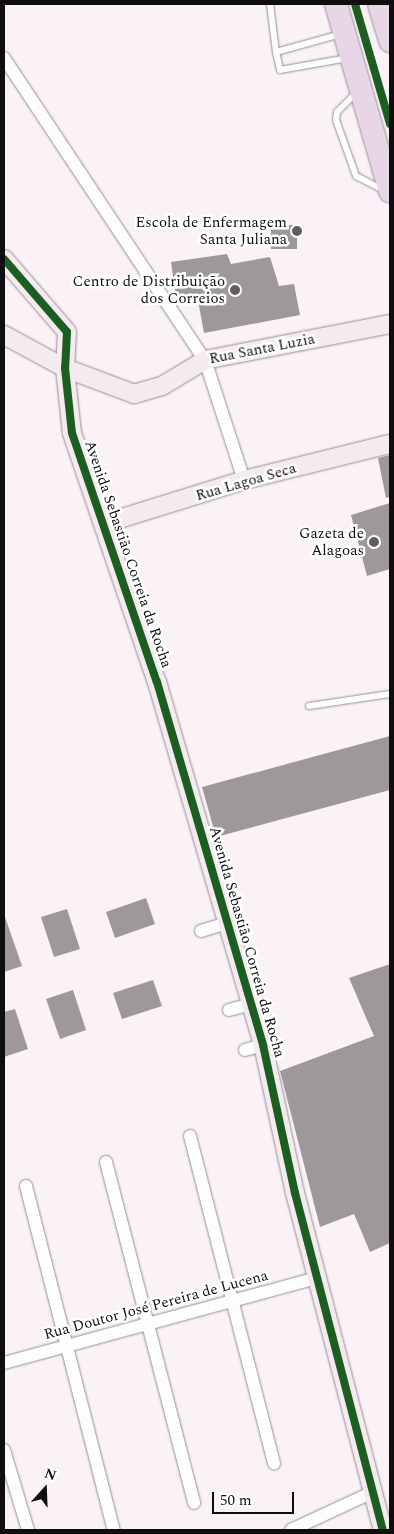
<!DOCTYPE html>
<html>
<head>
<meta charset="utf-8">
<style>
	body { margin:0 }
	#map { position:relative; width:394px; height:1534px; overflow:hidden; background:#faf2f7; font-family:Spectral,serif }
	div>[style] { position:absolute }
	.building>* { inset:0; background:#9e989c }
	.roads { filter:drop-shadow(0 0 1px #949193) drop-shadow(0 0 1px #949193) }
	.lane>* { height:6px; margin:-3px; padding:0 3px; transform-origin:3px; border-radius:3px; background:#fefdfe }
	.street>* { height:12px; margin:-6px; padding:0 6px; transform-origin:6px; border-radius:6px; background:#fefdfe }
	.secondary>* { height:18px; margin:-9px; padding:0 9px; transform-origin:9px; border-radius:9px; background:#f4eaef }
	.highway>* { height:22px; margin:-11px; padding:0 11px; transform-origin:11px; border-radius:11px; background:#e8d6e7 }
	.cycleway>* { height:8px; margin:-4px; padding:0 4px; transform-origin:4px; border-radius:4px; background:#1b5e20 }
	.dots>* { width:14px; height:14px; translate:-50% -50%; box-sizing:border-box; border:2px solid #fff; border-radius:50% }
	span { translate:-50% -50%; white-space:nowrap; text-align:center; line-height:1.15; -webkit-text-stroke:5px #fff; paint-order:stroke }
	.poi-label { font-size:15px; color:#0e0e0e }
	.right { translate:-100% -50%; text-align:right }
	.street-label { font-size:15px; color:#0e0e0e }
	.frame { position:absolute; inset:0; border:5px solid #0e0e0e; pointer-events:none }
	.north { position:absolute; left:20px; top:1464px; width:50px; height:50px; -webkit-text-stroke:4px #fff; paint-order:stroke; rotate:20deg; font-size:14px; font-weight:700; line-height:20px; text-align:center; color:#0e0e0e }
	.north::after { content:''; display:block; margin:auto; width:18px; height:22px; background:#0e0e0e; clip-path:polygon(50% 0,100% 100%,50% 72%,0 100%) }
	.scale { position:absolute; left:212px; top:1492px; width:82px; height:22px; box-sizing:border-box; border:2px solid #0e0e0e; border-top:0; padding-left:6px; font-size:15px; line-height:18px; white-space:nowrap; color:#0e0e0e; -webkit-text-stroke:4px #fff; paint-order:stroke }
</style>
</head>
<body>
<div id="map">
	<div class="building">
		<i style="clip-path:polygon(271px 225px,297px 225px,297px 249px,271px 249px)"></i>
		<i style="clip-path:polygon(227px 254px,231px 264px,270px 257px,279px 286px,294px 284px,300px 315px,204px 333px,197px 295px,176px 298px,171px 262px)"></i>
		<i style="clip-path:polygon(390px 455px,390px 497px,386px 498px,378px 458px)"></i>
		<i style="clip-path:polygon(390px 503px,390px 569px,367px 576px,351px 515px)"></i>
		<i style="clip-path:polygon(390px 736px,390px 790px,216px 837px,202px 787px)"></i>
		<i style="clip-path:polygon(146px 898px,155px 924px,115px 938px,106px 912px)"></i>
		<i style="clip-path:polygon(67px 909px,80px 949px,54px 957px,41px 917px)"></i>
		<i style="clip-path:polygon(5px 917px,22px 966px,4px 972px,4px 918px)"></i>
		<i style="clip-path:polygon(390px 964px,390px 1243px,370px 1252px,354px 1214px,320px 1227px,280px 1071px,374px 1036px,349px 978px)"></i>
		<i style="clip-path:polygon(153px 980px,162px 1006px,122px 1019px,113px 993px)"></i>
		<i style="clip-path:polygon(73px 990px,86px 1030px,60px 1039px,46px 999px)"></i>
		<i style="clip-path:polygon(15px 1009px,28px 1049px,4px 1057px,4px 1012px)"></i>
	</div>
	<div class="roads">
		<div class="lane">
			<i style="left:270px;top:4px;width:48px;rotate:82.9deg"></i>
			<i style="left:276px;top:52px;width:67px;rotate:-15.5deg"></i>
			<i style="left:276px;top:52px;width:18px;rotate:77deg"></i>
			<i style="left:280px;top:70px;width:69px;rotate:-10deg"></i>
			<i style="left:356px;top:93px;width:27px;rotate:135deg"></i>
			<i style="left:337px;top:112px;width:8px;rotate:97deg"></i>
			<i style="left:336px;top:120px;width:59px;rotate:70.3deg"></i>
			<i style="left:356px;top:176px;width:30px;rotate:27deg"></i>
			<i style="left:309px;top:706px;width:82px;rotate:-8.4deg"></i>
		</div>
		<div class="street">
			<i style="left:4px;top:58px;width:363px;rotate:56.4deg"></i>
			<i style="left:205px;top:360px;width:126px;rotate:72deg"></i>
			<i style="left:201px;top:931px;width:28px;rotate:-17deg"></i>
			<i style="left:229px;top:1010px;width:23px;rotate:-15deg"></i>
			<i style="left:245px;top:1050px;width:19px;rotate:-16deg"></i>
			<i style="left:190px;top:1136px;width:338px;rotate:75.6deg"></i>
			<i style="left:106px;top:1162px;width:352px;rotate:75.5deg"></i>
			<i style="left:26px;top:1186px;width:355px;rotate:75.7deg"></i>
			<i style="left:4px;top:1363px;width:324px;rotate:-15.2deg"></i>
			<i style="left:4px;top:1450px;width:84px;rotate:73.3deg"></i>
			<i style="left:291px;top:1530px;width:90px;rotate:-24.9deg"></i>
		</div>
		<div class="secondary">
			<i style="left:4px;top:259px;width:96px;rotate:49.2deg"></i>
			<i style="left:67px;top:332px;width:36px;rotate:93deg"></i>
			<i style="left:65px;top:368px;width:65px;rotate:83.9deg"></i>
			<i style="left:72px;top:433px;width:263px;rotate:71.2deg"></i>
			<i style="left:157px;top:682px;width:378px;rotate:73.7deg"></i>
			<i style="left:263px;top:1045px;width:151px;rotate:77.8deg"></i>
			<i style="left:295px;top:1193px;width:348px;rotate:75.4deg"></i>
			<i style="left:4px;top:335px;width:69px;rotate:28.4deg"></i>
			<i style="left:65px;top:368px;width:74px;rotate:20.6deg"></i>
			<i style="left:134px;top:394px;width:29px;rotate:-16deg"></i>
			<i style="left:162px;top:386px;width:50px;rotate:-31.2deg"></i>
			<i style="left:205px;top:360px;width:188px;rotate:-11deg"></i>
			<i style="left:103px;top:524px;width:148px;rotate:-17.3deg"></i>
			<i style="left:244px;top:480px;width:150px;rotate:-13.9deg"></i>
		</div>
		<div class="highway">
			<i style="left:336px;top:4px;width:195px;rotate:73.9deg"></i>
			<i style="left:379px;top:4px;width:39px;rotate:73deg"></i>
		</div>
	</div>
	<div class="cycleway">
		<i style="left:355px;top:4px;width:125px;rotate:73.7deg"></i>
		<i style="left:4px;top:259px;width:96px;rotate:49.2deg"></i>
		<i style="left:67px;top:332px;width:36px;rotate:93deg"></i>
		<i style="left:65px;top:368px;width:65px;rotate:83.9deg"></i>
		<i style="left:72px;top:433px;width:263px;rotate:71.2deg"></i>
		<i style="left:157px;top:682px;width:378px;rotate:73.7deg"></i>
		<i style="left:263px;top:1045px;width:151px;rotate:77.8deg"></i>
		<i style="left:295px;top:1193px;width:348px;rotate:75.4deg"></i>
	</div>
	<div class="dots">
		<i style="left:297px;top:231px;background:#615e60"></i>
		<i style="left:235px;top:290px;background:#615e60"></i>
		<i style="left:374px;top:542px;background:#615e60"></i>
	</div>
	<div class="poi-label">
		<span class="right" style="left:287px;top:231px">Escola de Enfermagem<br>Santa Juliana</span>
		<span class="right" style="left:225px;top:290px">Centro de Distribuição<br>dos Correios</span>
		<span class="right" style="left:364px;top:542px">Gazeta de<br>Alagoas</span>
	</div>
	<div class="street-label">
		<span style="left:262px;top:349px;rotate:-11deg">Rua Santa Luzia</span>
		<span style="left:246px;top:482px;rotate:-16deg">Rua Lagoa Seca</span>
		<span style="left:128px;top:554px;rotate:71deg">Avenida Sebastião Correia da Rocha</span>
		<span style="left:247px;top:942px;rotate:74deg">Avenida Sebastião Correia da Rocha</span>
		<span style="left:156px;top:1305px;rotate:-15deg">Rua Doutor José Pereira de Lucena</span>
	</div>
	<div class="frame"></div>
	<div class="north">N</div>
	<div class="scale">50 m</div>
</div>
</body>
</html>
